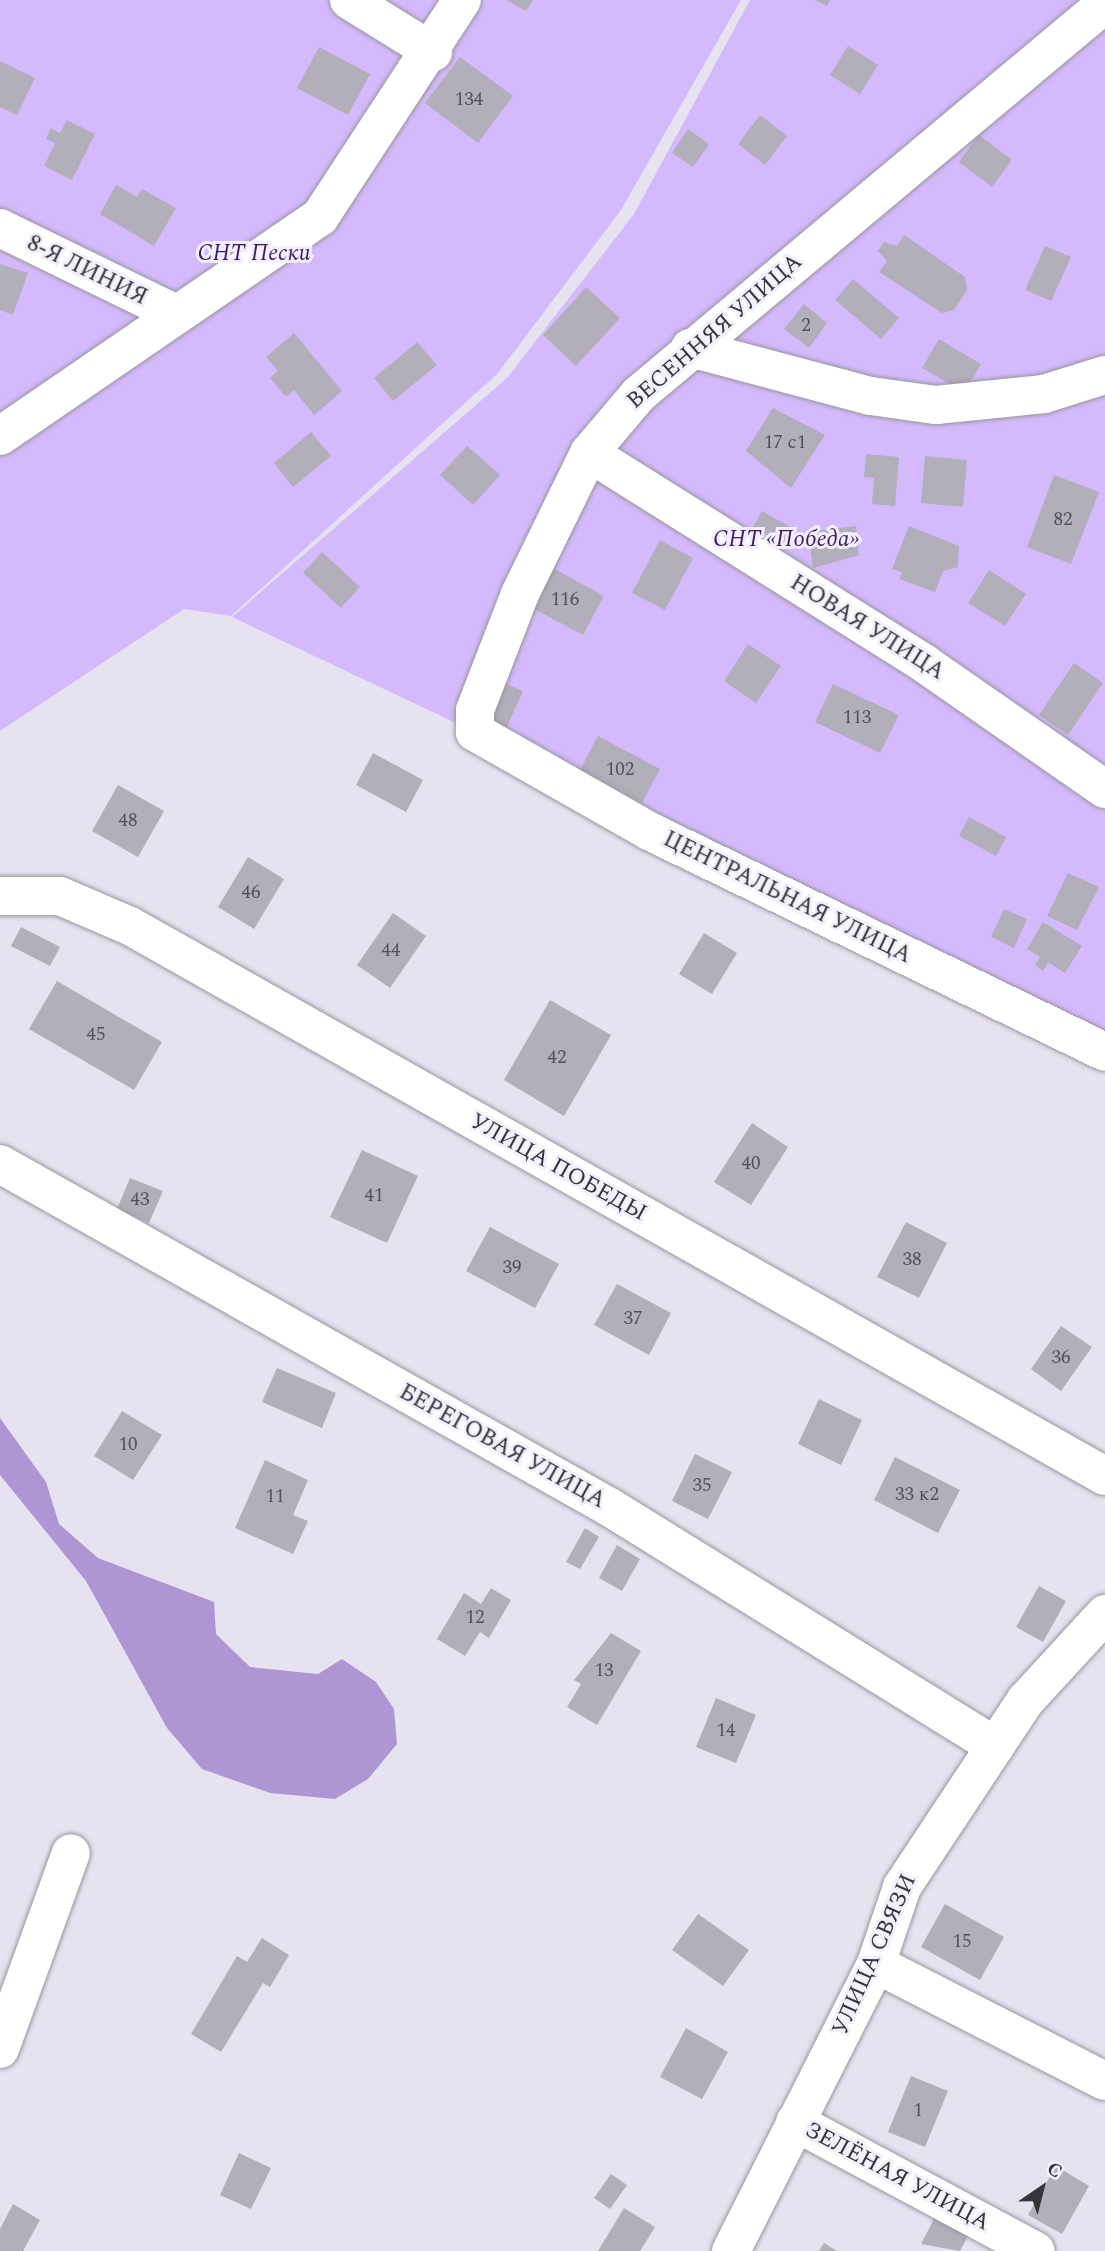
<!DOCTYPE html>
<html>
<head>
<meta charset="utf-8">
<style>
	body { margin:0 }
	#map { position:relative; width:1105px; height:2251px; overflow:hidden; background:#e7e2ef; font-family:Spectral,serif }
	div>[style] { position:absolute }
	.green>* { inset:0; background:#d4bafc }
	.water>* { inset:0; background:#ae95d4 }
	.building>* { inset:0; background:#b2aeba }
	.roads { filter:drop-shadow(0 0 2px #9a96a1) drop-shadow(0 0 2px #9a96a1) }
	.minor>* { height:38px; margin:-19px; padding:0 19px; transform-origin:19px; border-radius:19px; background:#fff }
	span { translate:-50% -50%; white-space:nowrap; text-align:center; line-height:1.15; -webkit-text-stroke:6px #f4effc; paint-order:stroke }
	.number-label { font-size:19px; color:#545258 }
	.number-label span { -webkit-text-stroke-width:0 }
	.park-label { font-size:23px; color:#411c66; font-style:italic }
	.street-label { font-size:23px; color:#353438 }
	.north { position:absolute; left:1007px; top:2153px; width:70px; height:70px; -webkit-text-stroke:5px #f4effc; paint-order:stroke; rotate:35deg; font-size:19px; font-weight:700; line-height:28px; text-align:center; color:#353438 }
	.north::after { content:''; display:block; margin:auto; width:24px; height:32px; background:#353438; clip-path:polygon(50% 0,100% 100%,50% 72%,0 100%) }
</style>
</head>
<body>
<div id="map">
	<div class="green">
		<i style="clip-path:polygon(0 0,741px 0,621px 210px,498px 373px,231px 616px,184px 609px,0 731px)"></i>
		<i style="clip-path:polygon(750px 0,1105px 0,1105px 1052px,475px 732px,232px 617px,507px 378px,634px 214px)"></i>
	</div>
	<div class="water">
		<i style="clip-path:polygon(0 1418px,46px 1482px,59px 1524px,98px 1558px,214px 1602px,216px 1634px,250px 1667px,318px 1674px,342px 1659px,376px 1682px,394px 1709px,397px 1744px,368px 1779px,335px 1799px,270px 1793px,202px 1769px,167px 1728px,86px 1581px,0 1475px)"></i>
	</div>
	<div class="building">
		<i style="clip-path:polygon(506px 0,533px 0,526px 11px)"></i>
		<i style="clip-path:polygon(815px 0,830px 0,827px 6px)"></i>
		<i style="clip-path:polygon(848px 46px,878px 65px,860px 94px,830px 75px)"></i>
		<i style="clip-path:polygon(319px 47px,370px 74px,348px 115px,297px 88px)"></i>
		<i style="clip-path:polygon(460px 57px,513px 96px,478px 143px,425px 103px)"></i>
		<i style="clip-path:polygon(0 61px,35px 78px,17px 115px,0 107px)"></i>
		<i style="clip-path:polygon(760px 115px,787px 136px,765px 165px,738px 144px)"></i>
		<i style="clip-path:polygon(67px 120px,95px 134px,72px 180px,44px 166px,55px 143px,46px 139px,51px 128px,60px 133px)"></i>
		<i style="clip-path:polygon(688px 129px,709px 144px,693px 167px,672px 153px)"></i>
		<i style="clip-path:polygon(979px 135px,1012px 160px,992px 187px,959px 162px)"></i>
		<i style="clip-path:polygon(116px 185px,137px 197px,142px 189px,176px 208px,154px 246px,100px 214px)"></i>
		<i style="clip-path:polygon(904px 235px,965px 277px,967px 290px,954px 310px,942px 313px,879px 272px,887px 261px,878px 251px,884px 242px,897px 246px)"></i>
		<i style="clip-path:polygon(1045px 246px,1071px 257px,1051px 301px,1025px 290px)"></i>
		<i style="clip-path:polygon(0 264px,28px 273px,13px 315px,0 310px)"></i>
		<i style="clip-path:polygon(853px 279px,899px 318px,881px 339px,835px 300px)"></i>
		<i style="clip-path:polygon(586px 287px,620px 318px,576px 366px,543px 335px)"></i>
		<i style="clip-path:polygon(804px 304px,827px 323px,809px 348px,784px 329px)"></i>
		<i style="clip-path:polygon(294px 333px,342px 391px,314px 415px,294px 390px,286px 397px,270px 378px,278px 371px,266px 357px)"></i>
		<i style="clip-path:polygon(939px 339px,981px 364px,964px 392px,922px 368px)"></i>
		<i style="clip-path:polygon(417px 342px,437px 365px,393px 401px,374px 378px)"></i>
		<i style="clip-path:polygon(773px 408px,825px 435px,791px 488px,746px 451px)"></i>
		<i style="clip-path:polygon(311px 432px,331px 456px,293px 487px,274px 463px)"></i>
		<i style="clip-path:polygon(467px 446px,500px 475px,473px 505px,440px 475px)"></i>
		<i style="clip-path:polygon(866px 454px,899px 457px,895px 506px,872px 504px,874px 478px,864px 477px)"></i>
		<i style="clip-path:polygon(925px 456px,967px 460px,963px 507px,921px 503px)"></i>
		<i style="clip-path:polygon(1054px 475px,1099px 492px,1071px 564px,1027px 547px)"></i>
		<i style="clip-path:polygon(762px 511px,792px 528px,783px 544px,753px 527px)"></i>
		<i style="clip-path:polygon(856px 526px,859px 555px,813px 568px,808px 532px)"></i>
		<i style="clip-path:polygon(909px 526px,959px 546px,958px 567px,943px 571px,935px 592px,899px 579px,902px 572px,892px 569px)"></i>
		<i style="clip-path:polygon(660px 540px,693px 558px,665px 610px,632px 593px)"></i>
		<i style="clip-path:polygon(322px 552px,360px 587px,341px 608px,303px 573px)"></i>
		<i style="clip-path:polygon(547px 565px,604px 596px,583px 635px,525px 604px)"></i>
		<i style="clip-path:polygon(989px 570px,1026px 594px,1005px 626px,968px 603px)"></i>
		<i style="clip-path:polygon(748px 644px,781px 666px,756px 703px,724px 681px)"></i>
		<i style="clip-path:polygon(1074px 663px,1103px 683px,1068px 735px,1039px 715px)"></i>
		<i style="clip-path:polygon(497px 680px,523px 691px,502px 738px,477px 727px)"></i>
		<i style="clip-path:polygon(833px 684px,899px 715px,880px 753px,815px 722px)"></i>
		<i style="clip-path:polygon(598px 736px,660px 769px,642px 803px,580px 770px)"></i>
		<i style="clip-path:polygon(373px 753px,423px 780px,406px 812px,356px 785px)"></i>
		<i style="clip-path:polygon(118px 785px,164px 811px,138px 857px,92px 831px)"></i>
		<i style="clip-path:polygon(969px 817px,1006px 837px,996px 856px,959px 836px)"></i>
		<i style="clip-path:polygon(248px 857px,284px 879px,254px 929px,218px 907px)"></i>
		<i style="clip-path:polygon(1068px 873px,1099px 887px,1077px 930px,1047px 916px)"></i>
		<i style="clip-path:polygon(1004px 909px,1027px 919px,1014px 948px,991px 937px)"></i>
		<i style="clip-path:polygon(393px 913px,426px 936px,390px 988px,357px 965px)"></i>
		<i style="clip-path:polygon(1043px 922px,1082px 946px,1065px 973px,1048px 962px,1043px 971px,1035px 965px,1040px 957px,1027px 949px)"></i>
		<i style="clip-path:polygon(21px 927px,60px 947px,50px 966px,11px 946px)"></i>
		<i style="clip-path:polygon(704px 933px,737px 953px,712px 994px,679px 974px)"></i>
		<i style="clip-path:polygon(57px 981px,162px 1042px,134px 1090px,29px 1029px)"></i>
		<i style="clip-path:polygon(550px 1000px,611px 1035px,564px 1116px,504px 1080px)"></i>
		<i style="clip-path:polygon(752px 1123px,788px 1147px,751px 1205px,714px 1182px)"></i>
		<i style="clip-path:polygon(362px 1150px,418px 1176px,387px 1243px,330px 1217px)"></i>
		<i style="clip-path:polygon(130px 1178px,163px 1191px,149px 1223px,117px 1209px)"></i>
		<i style="clip-path:polygon(906px 1222px,947px 1243px,919px 1298px,877px 1277px)"></i>
		<i style="clip-path:polygon(490px 1227px,559px 1264px,535px 1308px,466px 1271px)"></i>
		<i style="clip-path:polygon(617px 1284px,671px 1313px,649px 1355px,594px 1325px)"></i>
		<i style="clip-path:polygon(1061px 1326px,1092px 1347px,1061px 1391px,1031px 1369px)"></i>
		<i style="clip-path:polygon(277px 1368px,336px 1393px,322px 1428px,262px 1402px)"></i>
		<i style="clip-path:polygon(819px 1399px,862px 1420px,841px 1465px,798px 1444px)"></i>
		<i style="clip-path:polygon(122px 1411px,162px 1435px,133px 1480px,94px 1456px)"></i>
		<i style="clip-path:polygon(695px 1454px,732px 1472px,708px 1519px,672px 1501px)"></i>
		<i style="clip-path:polygon(895px 1457px,960px 1490px,938px 1533px,874px 1500px)"></i>
		<i style="clip-path:polygon(265px 1460px,308px 1480px,293px 1515px,308px 1521px,293px 1554px,235px 1528px)"></i>
		<i style="clip-path:polygon(585px 1528px,599px 1537px,580px 1569px,566px 1562px)"></i>
		<i style="clip-path:polygon(617px 1545px,640px 1559px,622px 1591px,599px 1578px)"></i>
		<i style="clip-path:polygon(1039px 1586px,1066px 1601px,1043px 1642px,1016px 1627px)"></i>
		<i style="clip-path:polygon(491px 1588px,511px 1600px,489px 1638px,480px 1632px,465px 1656px,437px 1639px,464px 1593px,481px 1604px)"></i>
		<i style="clip-path:polygon(611px 1633px,641px 1651px,597px 1725px,567px 1707px,581px 1684px,574px 1680px)"></i>
		<i style="clip-path:polygon(716px 1698px,756px 1715px,736px 1763px,696px 1747px)"></i>
		<i style="clip-path:polygon(945px 1904px,1004px 1937px,980px 1980px,921px 1947px)"></i>
		<i style="clip-path:polygon(698px 1914px,749px 1950px,723px 1986px,672px 1950px)"></i>
		<i style="clip-path:polygon(262px 1938px,289px 1955px,270px 1987px,263px 1983px,221px 2052px,191px 2034px,237px 1956px,247px 1962px)"></i>
		<i style="clip-path:polygon(686px 2028px,728px 2052px,702px 2099px,660px 2077px)"></i>
		<i style="clip-path:polygon(911px 2076px,948px 2091px,925px 2147px,888px 2132px)"></i>
		<i style="clip-path:polygon(239px 2153px,271px 2168px,251px 2209px,220px 2195px)"></i>
		<i style="clip-path:polygon(1056px 2166px,1089px 2186px,1062px 2234px,1028px 2215px)"></i>
		<i style="clip-path:polygon(611px 2174px,627px 2185px,610px 2209px,594px 2198px)"></i>
		<i style="clip-path:polygon(13px 2204px,40px 2220px,23px 2251px,0 2251px,0 2229px)"></i>
		<i style="clip-path:polygon(624px 2208px,655px 2227px,640px 2251px,598px 2251px)"></i>
		<i style="clip-path:polygon(935px 2217px,969px 2234px,960px 2251px,921px 2244px)"></i>
		<i style="clip-path:polygon(824px 2243px,837px 2251px,819px 2251px)"></i>
	</div>
	<div class="roads">
		<div class="minor">
			<i style="left:349px;top:0;width:99px;rotate:31.8deg"></i>
			<i style="left:1105px;top:4px;width:608px;rotate:140.07deg"></i>
			<i style="left:639px;top:394px;width:77px;rotate:130.3deg"></i>
			<i style="left:589px;top:453px;width:157px;rotate:116.1deg"></i>
			<i style="left:520px;top:594px;width:124px;rotate:111.2deg"></i>
			<i style="left:475px;top:710px;width:22px;rotate:90deg"></i>
			<i style="left:475px;top:732px;width:202px;rotate:29.6deg"></i>
			<i style="left:651px;top:832px;width:504px;rotate:25.85deg"></i>
			<i style="left:0;top:228px;width:194px;rotate:26deg"></i>
			<i style="left:690px;top:348px;width:187px;rotate:14.9deg"></i>
			<i style="left:871px;top:396px;width:66px;rotate:7.9deg"></i>
			<i style="left:936px;top:405px;width:109px;rotate:-5.8deg"></i>
			<i style="left:1044px;top:394px;width:64px;rotate:-17.3deg"></i>
			<i style="left:0;top:436px;width:388px;rotate:-34.4deg"></i>
			<i style="left:320px;top:217px;width:259px;rotate:-56.8deg"></i>
			<i style="left:589px;top:453px;width:397px;rotate:32.1deg"></i>
			<i style="left:925px;top:664px;width:219px;rotate:34.8deg"></i>
			<i style="left:0;top:896px;width:60px"></i>
			<i style="left:60px;top:896px;width:76px;rotate:23.2deg"></i>
			<i style="left:130px;top:926px;width:1119px;rotate:29.43deg"></i>
			<i style="left:0;top:1164px;width:701px;rotate:29.38deg"></i>
			<i style="left:611px;top:1508px;width:452px;rotate:31.8deg"></i>
			<i style="left:876px;top:1964px;width:257px;rotate:27.1deg"></i>
			<i style="left:0;top:2049px;width:208px;rotate:-70.1deg"></i>
			<i style="left:795px;top:2122px;width:273px;rotate:28.2deg"></i>
			<i style="left:731px;top:2251px;width:322px;rotate:-63.2deg"></i>
			<i style="left:876px;top:1964px;width:81px;rotate:-71.3deg"></i>
			<i style="left:902px;top:1887px;width:224px;rotate:-56.5deg"></i>
			<i style="left:1026px;top:1700px;width:117px;rotate:-47.4deg"></i>
		</div>
	</div>
	<div class="number-label">
		<span style="left:469px;top:100px">134</span>
		<span style="left:806px;top:326px">2</span>
		<span style="left:785px;top:443px">17 с1</span>
		<span style="left:1063px;top:520px">82</span>
		<span style="left:565px;top:600px">116</span>
		<span style="left:857px;top:718px">113</span>
		<span style="left:620px;top:770px">102</span>
		<span style="left:128px;top:821px">48</span>
		<span style="left:251px;top:893px">46</span>
		<span style="left:391px;top:951px">44</span>
		<span style="left:96px;top:1035px">45</span>
		<span style="left:557px;top:1058px">42</span>
		<span style="left:751px;top:1164px">40</span>
		<span style="left:374px;top:1196px">41</span>
		<span style="left:140px;top:1200px">43</span>
		<span style="left:912px;top:1260px">38</span>
		<span style="left:512px;top:1268px">39</span>
		<span style="left:633px;top:1319px">37</span>
		<span style="left:1061px;top:1358px">36</span>
		<span style="left:128px;top:1445px">10</span>
		<span style="left:702px;top:1486px">35</span>
		<span style="left:917px;top:1495px">33 к2</span>
		<span style="left:275px;top:1497px">11</span>
		<span style="left:475px;top:1618px">12</span>
		<span style="left:604px;top:1671px">13</span>
		<span style="left:726px;top:1731px">14</span>
		<span style="left:962px;top:1942px">15</span>
		<span style="left:918px;top:2111px">1</span>
	</div>
	<div class="park-label">
		<span style="left:254px;top:254px">СНТ Пески</span>
		<span style="left:786px;top:540px">СНТ «Победа»</span>
	</div>
	<div class="street-label">
		<span style="left:87px;top:271px;rotate:26deg">8-Я ЛИНИЯ</span>
		<span style="left:715px;top:332px;rotate:-41deg">ВЕСЕННЯЯ УЛИЦА</span>
		<span style="left:867px;top:628px;rotate:32deg">НОВАЯ УЛИЦА</span>
		<span style="left:787px;top:898px;rotate:26deg">ЦЕНТРАЛЬНАЯ УЛИЦА</span>
		<span style="left:558px;top:1168px;rotate:29deg">УЛИЦА ПОБЕДЫ</span>
		<span style="left:502px;top:1447px;rotate:29deg">БЕРЕГОВАЯ УЛИЦА</span>
		<span style="left:875px;top:1955px;rotate:-66deg">УЛИЦА СВЯЗИ</span>
		<span style="left:897px;top:2177px;rotate:28deg">ЗЕЛЁНАЯ УЛИЦА</span>
	</div>
	<div class="north">С</div>
</div>
</body>
</html>
